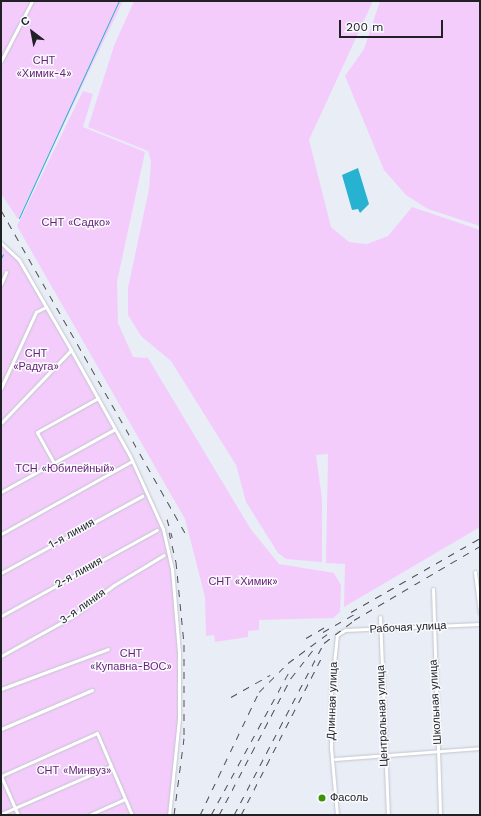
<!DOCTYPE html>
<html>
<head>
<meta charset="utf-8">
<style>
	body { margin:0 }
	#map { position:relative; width:481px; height:816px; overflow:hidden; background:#e9edf6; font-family:"Work Sans",sans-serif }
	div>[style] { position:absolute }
	.green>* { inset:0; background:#f4ccfc }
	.water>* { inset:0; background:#26b2d0 }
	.stream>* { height:1px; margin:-0.5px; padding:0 0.5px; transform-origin:0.5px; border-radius:0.5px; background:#26b2d0 }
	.roads { filter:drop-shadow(0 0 1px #c2c5ce) drop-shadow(0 0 1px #c2c5ce) }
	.minor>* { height:3px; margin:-1.5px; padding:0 1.5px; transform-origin:1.5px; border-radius:1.5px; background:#fff }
	.rail>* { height:1px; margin-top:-0.5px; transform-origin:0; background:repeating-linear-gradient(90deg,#4e4f54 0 7px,transparent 0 14px) }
	.dots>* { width:11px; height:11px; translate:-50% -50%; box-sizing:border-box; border:2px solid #f9fafe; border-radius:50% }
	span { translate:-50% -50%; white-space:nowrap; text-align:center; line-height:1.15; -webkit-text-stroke:3px #f9fafe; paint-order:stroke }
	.park-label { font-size:11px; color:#661f74 }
	.street-label { font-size:11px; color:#202124 }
	.poi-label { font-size:11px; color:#202124 }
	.left { translate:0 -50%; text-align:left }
	.frame { position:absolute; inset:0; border:2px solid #202124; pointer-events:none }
	.north { position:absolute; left:12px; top:12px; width:40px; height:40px; -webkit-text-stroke:3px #f9fafe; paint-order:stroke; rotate:328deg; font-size:11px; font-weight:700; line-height:16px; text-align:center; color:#202124 }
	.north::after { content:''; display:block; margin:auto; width:14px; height:18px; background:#202124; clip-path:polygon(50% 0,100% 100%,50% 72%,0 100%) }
	.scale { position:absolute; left:339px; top:20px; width:104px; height:18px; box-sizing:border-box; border:2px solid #202124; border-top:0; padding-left:5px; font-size:12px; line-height:14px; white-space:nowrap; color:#202124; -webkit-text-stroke:3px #f9fafe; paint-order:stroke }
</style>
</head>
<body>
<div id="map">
	<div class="green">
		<i style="clip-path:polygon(1px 1px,123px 1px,18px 219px,1px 194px)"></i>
		<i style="clip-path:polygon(134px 1px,373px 1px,309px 140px,331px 227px,349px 242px,367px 244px,388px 236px,412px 207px,480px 230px,480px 527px,344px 607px,345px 564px,326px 563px,328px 454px,316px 455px,322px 499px,322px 562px,286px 559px,278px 553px,246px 502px,236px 465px,171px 361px,141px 336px,128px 315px,128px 288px,149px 189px,151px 161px,148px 151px,88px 127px,114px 46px)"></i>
		<i style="clip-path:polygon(380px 1px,480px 1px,480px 226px,428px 209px,406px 195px,384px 170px,345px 76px,364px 49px)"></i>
		<i style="clip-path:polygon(83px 91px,93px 94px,83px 127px,145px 152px,117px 282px,118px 323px,133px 357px,148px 358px,250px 528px,279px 564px,334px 573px,341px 585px,340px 612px,333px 618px,259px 620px,259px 630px,248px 631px,248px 637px,215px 642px,214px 635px,206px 636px,205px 597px,185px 519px,17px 226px)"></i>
		<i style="clip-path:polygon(1px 243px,19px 260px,130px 456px,163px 529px,169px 552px,179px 653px,179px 719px,169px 815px,1px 815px)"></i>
	</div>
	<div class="water">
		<i style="clip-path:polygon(358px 168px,369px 204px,360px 213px,358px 209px,352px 210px,342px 175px)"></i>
	</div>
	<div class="stream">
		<i style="left:19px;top:218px;width:239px;rotate:-65.3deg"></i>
		<i style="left:1px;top:258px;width:4px;rotate:-63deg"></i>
	</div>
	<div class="roads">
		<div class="minor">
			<i style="left:1px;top:61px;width:68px;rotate:-62.7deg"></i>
			<i style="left:1px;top:243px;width:25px;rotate:43deg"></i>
			<i style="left:19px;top:260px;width:104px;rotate:60deg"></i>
			<i style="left:71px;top:350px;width:121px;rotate:60.9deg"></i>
			<i style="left:130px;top:456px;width:80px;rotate:65.7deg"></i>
			<i style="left:163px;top:529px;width:41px;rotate:77.3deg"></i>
			<i style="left:172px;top:569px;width:84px;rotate:85.2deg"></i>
			<i style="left:179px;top:653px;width:66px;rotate:90deg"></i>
			<i style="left:179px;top:719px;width:97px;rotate:95.9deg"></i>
			<i style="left:1px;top:284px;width:13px;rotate:-67deg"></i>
			<i style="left:1px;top:388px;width:84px;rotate:-65.3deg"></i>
			<i style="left:36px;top:312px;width:11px;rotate:-27deg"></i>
			<i style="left:1px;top:423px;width:101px;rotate:-46.2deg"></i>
			<i style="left:54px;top:463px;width:35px;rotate:-119deg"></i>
			<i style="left:37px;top:432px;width:70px;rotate:-29.1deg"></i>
			<i style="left:1px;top:492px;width:130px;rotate:-28.9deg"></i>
			<i style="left:1px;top:534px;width:150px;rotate:-29.1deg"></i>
			<i style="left:475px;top:572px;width:41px;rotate:83deg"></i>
			<i style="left:1px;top:573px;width:161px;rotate:-28.6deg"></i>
			<i style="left:433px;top:589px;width:226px;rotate:88.2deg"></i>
			<i style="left:1px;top:616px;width:178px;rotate:-28.9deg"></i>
			<i style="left:380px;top:617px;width:198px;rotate:87.7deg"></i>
			<i style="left:1px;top:656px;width:82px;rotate:-29.1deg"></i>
			<i style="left:73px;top:616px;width:51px;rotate:-37.1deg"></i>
			<i style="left:114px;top:585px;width:58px;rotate:-31deg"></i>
			<i style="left:1px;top:689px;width:114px;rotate:-20.5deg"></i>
			<i style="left:1px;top:729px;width:99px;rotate:-23.2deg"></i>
			<i style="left:335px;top:759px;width:145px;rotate:-4.3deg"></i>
			<i style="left:1px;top:776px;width:105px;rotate:-24.1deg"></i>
			<i style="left:97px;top:733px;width:89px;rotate:66.9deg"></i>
			<i style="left:1px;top:776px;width:43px;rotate:66.4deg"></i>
			<i style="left:1px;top:814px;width:120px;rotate:-23.6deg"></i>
			<i style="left:89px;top:815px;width:39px;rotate:-24deg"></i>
			<i style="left:337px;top:815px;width:67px;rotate:-95.1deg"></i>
			<i style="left:331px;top:748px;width:56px;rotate:-90deg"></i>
			<i style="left:331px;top:692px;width:57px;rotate:-84deg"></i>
			<i style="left:337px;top:635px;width:9px;rotate:-32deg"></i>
			<i style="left:345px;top:630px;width:135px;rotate:-2.5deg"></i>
		</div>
	</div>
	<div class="rail">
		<i style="left:1px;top:210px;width:372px;rotate:60.3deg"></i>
		<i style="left:167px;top:519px;width:19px;rotate:74deg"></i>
		<i style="left:169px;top:532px;width:31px;rotate:77deg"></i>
		<i style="left:176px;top:562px;width:82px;rotate:84.4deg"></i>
		<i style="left:184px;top:644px;width:94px;rotate:90deg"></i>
		<i style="left:184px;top:738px;width:78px;rotate:97.4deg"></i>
		<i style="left:351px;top:612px;width:149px;rotate:-29.8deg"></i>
		<i style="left:323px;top:632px;width:40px;rotate:-29.7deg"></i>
		<i style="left:306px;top:638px;width:24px;rotate:-30deg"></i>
		<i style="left:231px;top:697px;width:45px;rotate:-29.4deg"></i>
		<i style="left:200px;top:815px;width:136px;rotate:-64.4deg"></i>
		<i style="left:259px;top:692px;width:41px;rotate:-45deg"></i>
		<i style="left:288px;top:663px;width:52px;rotate:-36.4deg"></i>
		<i style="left:211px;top:815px;width:167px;rotate:-61.4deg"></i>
		<i style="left:219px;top:815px;width:155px;rotate:-62.3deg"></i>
		<i style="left:291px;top:678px;width:41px;rotate:-52deg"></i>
		<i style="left:234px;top:815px;width:194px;rotate:-62.4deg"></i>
		<i style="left:324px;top:643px;width:38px;rotate:-37deg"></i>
		<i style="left:354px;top:620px;width:146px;rotate:-30.4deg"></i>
		<i style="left:241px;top:815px;width:178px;rotate:-62.9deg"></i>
	</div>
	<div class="dots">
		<i style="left:322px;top:798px;background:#3b9407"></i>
	</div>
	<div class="park-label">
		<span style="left:44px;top:68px">СНТ<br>«Химик-4»</span>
		<span style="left:76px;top:223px">СНТ «Садко»</span>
		<span style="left:36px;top:361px">СНТ<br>«Радуга»</span>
		<span style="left:65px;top:469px">ТСН «Юбилейный»</span>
		<span style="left:243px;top:582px">СНТ «Химик»</span>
		<span style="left:131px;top:661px">СНТ<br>«Купавна-ВОС»</span>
		<span style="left:74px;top:771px">СНТ «Минвуз»</span>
	</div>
	<div class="street-label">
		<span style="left:72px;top:534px;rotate:-29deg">1-я линия</span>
		<span style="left:79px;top:573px;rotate:-29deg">2-я линия</span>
		<span style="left:83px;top:607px;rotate:-35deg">3-я линия</span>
		<span style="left:408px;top:628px;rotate:-3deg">Рабочая улица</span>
		<span style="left:333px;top:701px;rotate:-88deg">Длинная улица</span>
		<span style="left:436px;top:702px;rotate:-93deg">Школьная улица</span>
		<span style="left:383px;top:716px;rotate:-92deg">Центральная улица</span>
	</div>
	<div class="poi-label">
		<span class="left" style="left:330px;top:798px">Фасоль</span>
	</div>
	<div class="frame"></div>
	<div class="north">С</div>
	<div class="scale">200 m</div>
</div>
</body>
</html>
